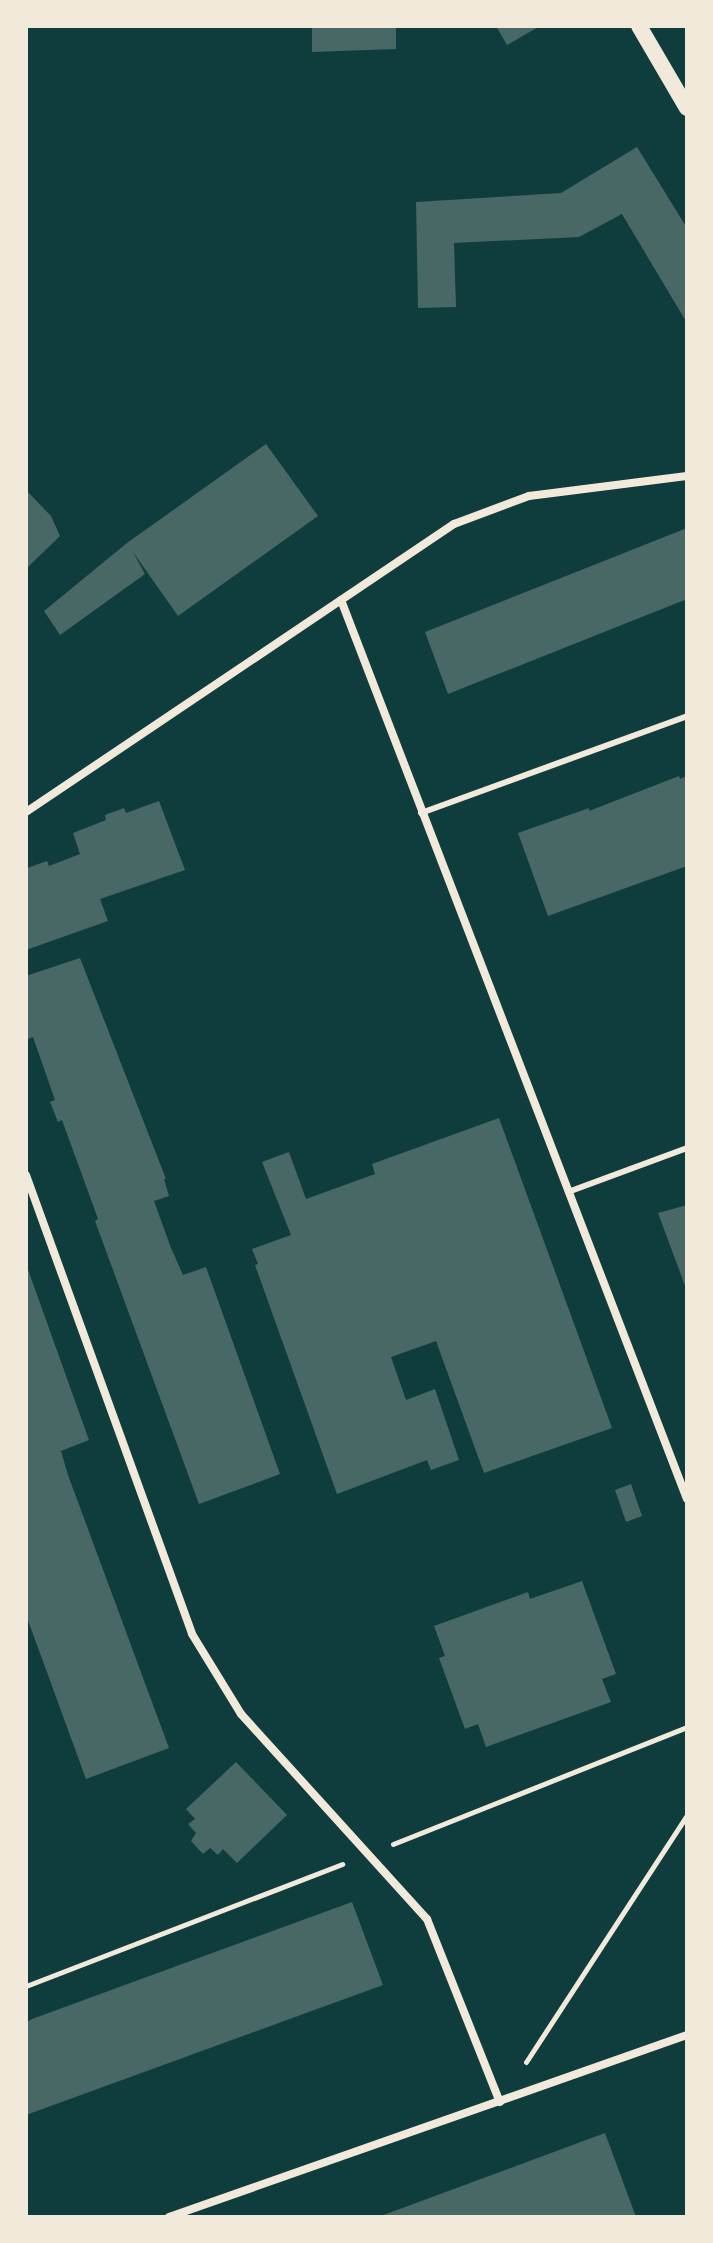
<!DOCTYPE html>
<html>
<head>
<meta charset="utf-8">
<style>
	body { margin:0 }
	#map { position:relative; width:713px; height:2243px; overflow:hidden; background:#0f3d3e; font-family:Overpass,sans-serif }
	div>[style] { position:absolute }
	.building>* { inset:0; background:#486865 }
	.path>* { height:5px; margin:-2.5px; padding:0 2.5px; transform-origin:2.5px; border-radius:2.5px; background:#f1e9da }
	.service>* { height:6px; margin:-3px; padding:0 3px; transform-origin:3px; border-radius:3px; background:#f1e9da }
	.minor>* { height:8px; margin:-4px; padding:0 4px; transform-origin:4px; border-radius:4px; background:#f1e9da }
	.secondary>* { height:16px; margin:-8px; padding:0 8px; transform-origin:8px; border-radius:8px; background:#f1e9da }
	span { translate:-50% -50%; white-space:nowrap; text-align:center; line-height:1.15; -webkit-text-stroke:8px #f1e9da; paint-order:stroke }
	.frame { position:absolute; inset:0; border:28px solid #f1e9da; pointer-events:none }
</style>
</head>
<body>
<div id="map">
	<div class="building">
		<i style="clip-path:polygon(312px 26px,396px 26px,396px 49px,312px 52px)"></i>
		<i style="clip-path:polygon(496px 26px,540px 26px,507px 45px)"></i>
		<i style="clip-path:polygon(637px 147px,687px 228px,687px 323px,622px 214px,579px 237px,454px 243px,456px 307px,418px 308px,416px 202px,561px 193px)"></i>
		<i style="clip-path:polygon(266px 444px,318px 516px,178px 616px,133px 552px,145px 574px,60px 635px,44px 611px,127px 543px)"></i>
		<i style="clip-path:polygon(26px 490px,51px 516px,60px 536px,28px 567px)"></i>
		<i style="clip-path:polygon(687px 528px,687px 599px,448px 694px,425px 632px)"></i>
		<i style="clip-path:polygon(679px 776px,680px 779px,687px 776px,687px 866px,548px 916px,518px 833px,589px 808px,589px 811px)"></i>
		<i style="clip-path:polygon(159px 801px,185px 870px,100px 899px,108px 921px,26px 950px,27px 868px,47px 861px,49px 866px,80px 854px,73px 833px,106px 820px,105px 815px,124px 808px,126px 813px)"></i>
		<i style="clip-path:polygon(80px 958px,166px 1179px,164px 1179px,169px 1196px,154px 1201px,171px 1248px,183px 1275px,206px 1267px,280px 1474px,199px 1504px,95px 1221px,98px 1219px,62px 1120px,58px 1122px,50px 1102px,55px 1100px,33px 1037px,28px 1039px,26px 1035px,26px 976px)"></i>
		<i style="clip-path:polygon(499px 1118px,612px 1428px,484px 1473px,436px 1341px,391px 1357px,406px 1400px,435px 1389px,459px 1460px,431px 1470px,427px 1460px,337px 1494px,255px 1265px,258px 1264px,252px 1249px,291px 1235px,262px 1162px,289px 1152px,306px 1199px,375px 1174px,372px 1164px)"></i>
		<i style="clip-path:polygon(687px 1205px,687px 1291px,658px 1213px)"></i>
		<i style="clip-path:polygon(26px 1264px,89px 1440px,61px 1451px,68px 1475px,169px 1748px,86px 1779px,26px 1615px)"></i>
		<i style="clip-path:polygon(631px 1484px,642px 1516px,626px 1522px,615px 1490px)"></i>
		<i style="clip-path:polygon(582px 1581px,616px 1674px,602px 1679px,611px 1702px,486px 1747px,478px 1724px,465px 1729px,439px 1658px,445px 1656px,434px 1626px,528px 1592px,530px 1599px)"></i>
		<i style="clip-path:polygon(236px 1762px,287px 1815px,237px 1863px,223px 1849px,218px 1855px,210px 1848px,203px 1854px,191px 1841px,196px 1833px,188px 1824px,195px 1819px,186px 1809px)"></i>
		<i style="clip-path:polygon(352px 1902px,383px 1985px,26px 2115px,26px 2023px,32px 2019px)"></i>
		<i style="clip-path:polygon(605px 2133px,636px 2217px,378px 2217px)"></i>
	</div>
	<div class="path">
		<i style="left:393px;top:1844px;width:316px;rotate:-21.7deg"></i>
		<i style="left:26px;top:1986px;width:339px;rotate:-21.1deg"></i>
		<i style="left:526px;top:2062px;width:295px;rotate:-56.9deg"></i>
	</div>
	<div class="service">
		<i style="left:421px;top:813px;width:283px;rotate:-20deg"></i>
		<i style="left:568px;top:1192px;width:127px;rotate:-20.3deg"></i>
	</div>
	<div class="minor">
		<i style="left:341px;top:600px;width:963px;rotate:68.95deg"></i>
		<i style="left:26px;top:812px;width:516px;rotate:-33.94deg"></i>
		<i style="left:454px;top:524px;width:80px;rotate:-20.5deg"></i>
		<i style="left:529px;top:496px;width:159px;rotate:-7.2deg"></i>
		<i style="left:26px;top:1175px;width:488px;rotate:70.1deg"></i>
		<i style="left:192px;top:1634px;width:94px;rotate:58.5deg"></i>
		<i style="left:241px;top:1714px;width:277px;rotate:47.8deg"></i>
		<i style="left:427px;top:1919px;width:197px;rotate:68.3deg"></i>
		<i style="left:169px;top:2217px;width:549px;rotate:-19.36deg"></i>
	</div>
	<div class="secondary">
		<i style="left:639px;top:26px;width:95px;rotate:59.7deg"></i>
	</div>
	<div class="frame"></div>
</div>
</body>
</html>
